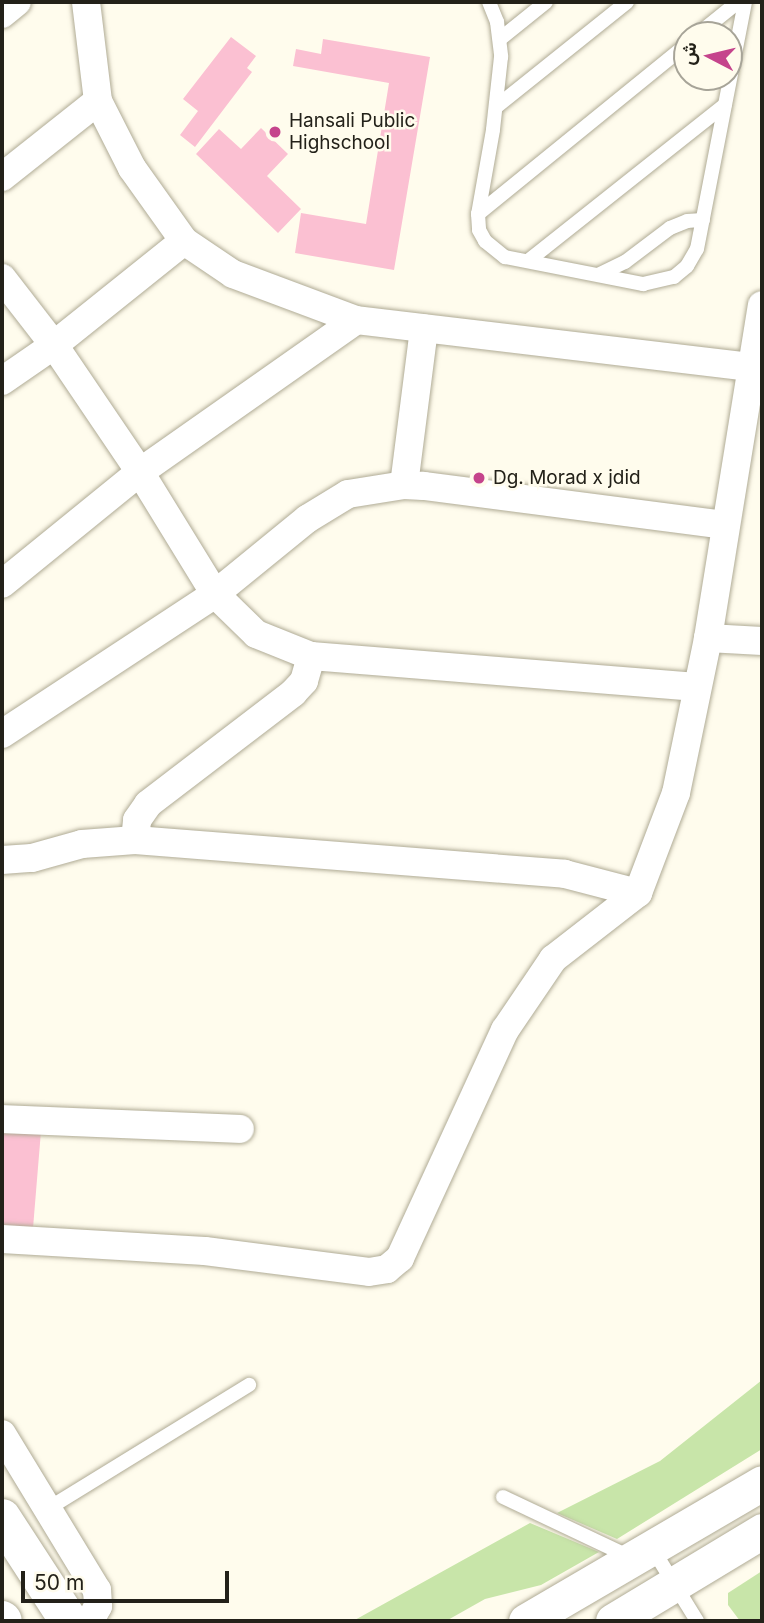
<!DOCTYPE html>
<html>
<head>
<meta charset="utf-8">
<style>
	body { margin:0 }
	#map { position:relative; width:764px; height:1623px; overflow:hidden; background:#fffced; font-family:Inter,Vazirmatn,sans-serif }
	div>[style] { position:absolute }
	.green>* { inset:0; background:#c8e5a9 }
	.building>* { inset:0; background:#fbc0d2 }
	.roads { filter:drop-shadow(0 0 2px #b0ab95) drop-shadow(0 0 2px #b0ab95) }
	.service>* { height:14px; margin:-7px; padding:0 7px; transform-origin:7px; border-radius:7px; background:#fff }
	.minor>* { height:28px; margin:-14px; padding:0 14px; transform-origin:14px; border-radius:14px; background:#fff }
	.tertiary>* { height:35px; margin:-17.5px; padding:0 17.5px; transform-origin:17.5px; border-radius:17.5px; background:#fff }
	.primary>* { height:38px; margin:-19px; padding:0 19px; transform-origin:19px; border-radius:19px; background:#fff }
	.dots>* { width:19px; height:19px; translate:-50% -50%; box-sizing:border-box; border:4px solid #fffced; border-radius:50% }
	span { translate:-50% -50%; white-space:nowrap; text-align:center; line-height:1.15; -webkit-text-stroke:5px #fffced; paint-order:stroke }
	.poi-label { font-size:19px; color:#232119 }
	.left { translate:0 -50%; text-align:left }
	.frame { position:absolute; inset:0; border:4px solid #232119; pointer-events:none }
	.north { position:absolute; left:673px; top:21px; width:70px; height:70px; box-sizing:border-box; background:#fffced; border:2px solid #a7a498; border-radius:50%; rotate:277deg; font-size:19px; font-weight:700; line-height:28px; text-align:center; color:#232119 }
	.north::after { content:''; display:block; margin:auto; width:24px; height:32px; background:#c5448c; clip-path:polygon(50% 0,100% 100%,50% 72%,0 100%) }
	.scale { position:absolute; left:21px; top:1571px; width:208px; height:32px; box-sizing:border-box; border:4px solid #232119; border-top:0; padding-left:9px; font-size:21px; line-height:24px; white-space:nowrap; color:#232119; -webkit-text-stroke:5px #fffced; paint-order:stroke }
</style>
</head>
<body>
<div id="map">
	<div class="green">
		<i style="clip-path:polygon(762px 1380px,762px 1449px,617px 1539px,557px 1513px,660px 1461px)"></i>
		<i style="clip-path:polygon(530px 1523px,599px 1552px,541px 1585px,485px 1599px,446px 1621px,353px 1621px)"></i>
		<i style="clip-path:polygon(762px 1571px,762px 1621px,740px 1621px,728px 1605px,728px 1593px)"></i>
	</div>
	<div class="building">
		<i style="clip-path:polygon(231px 37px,256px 56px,247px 68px,252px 72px,195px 147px,180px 135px,198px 111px,183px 99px)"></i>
		<i style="clip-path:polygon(323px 39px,430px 57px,394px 270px,295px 253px,301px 213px,366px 224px,389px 83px,293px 66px,296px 49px,321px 54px)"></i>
		<i style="clip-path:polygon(261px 128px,288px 154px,267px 176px,301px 209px,278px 233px,196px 154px,219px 129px,241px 149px)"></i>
		<i style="clip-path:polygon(2px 1130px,41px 1131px,33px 1228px,2px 1229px)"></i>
	</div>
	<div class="roads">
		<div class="service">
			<i style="left:489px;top:2px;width:22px;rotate:68deg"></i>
			<i style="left:497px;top:22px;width:35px;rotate:83deg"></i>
			<i style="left:501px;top:57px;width:73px;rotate:96.3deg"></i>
			<i style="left:493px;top:130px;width:85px;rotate:100.1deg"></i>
			<i style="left:478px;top:214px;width:16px;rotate:86deg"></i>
			<i style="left:479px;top:230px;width:13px;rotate:61deg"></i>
			<i style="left:485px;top:241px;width:26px;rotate:39deg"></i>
			<i style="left:505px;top:257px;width:141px;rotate:11.1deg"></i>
			<i style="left:643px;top:284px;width:32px;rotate:-13deg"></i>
			<i style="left:674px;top:277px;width:17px;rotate:-40deg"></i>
			<i style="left:687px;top:266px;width:20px;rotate:-60deg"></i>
			<i style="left:697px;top:249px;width:252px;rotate:-79deg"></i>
			<i style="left:697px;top:35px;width:53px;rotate:-38.8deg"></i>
			<i style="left:500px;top:39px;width:59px;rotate:-38.8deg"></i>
			<i style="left:496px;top:107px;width:168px;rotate:-38.7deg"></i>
			<i style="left:478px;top:214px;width:269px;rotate:-39.1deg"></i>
			<i style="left:528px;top:261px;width:251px;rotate:-38.4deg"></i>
			<i style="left:600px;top:274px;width:28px;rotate:-26deg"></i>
			<i style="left:625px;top:262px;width:56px;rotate:-37.1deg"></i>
			<i style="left:670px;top:228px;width:18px;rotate:-22deg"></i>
			<i style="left:687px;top:221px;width:16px;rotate:-4deg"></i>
			<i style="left:503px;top:1497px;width:140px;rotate:25.3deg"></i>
			<i style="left:49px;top:1508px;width:235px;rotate:-31.6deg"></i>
			<i style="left:652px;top:1548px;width:86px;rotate:58.3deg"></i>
		</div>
		<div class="minor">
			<i style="left:86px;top:2px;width:100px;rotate:83.1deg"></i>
			<i style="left:98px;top:101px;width:75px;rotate:63.1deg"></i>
			<i style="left:132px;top:168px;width:90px;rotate:54.5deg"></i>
			<i style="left:184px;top:241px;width:59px;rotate:34deg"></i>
			<i style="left:233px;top:274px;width:131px;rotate:20.5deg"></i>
			<i style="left:356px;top:320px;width:400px;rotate:6.8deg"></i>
			<i style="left:2px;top:14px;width:19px;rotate:-39deg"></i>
			<i style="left:2px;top:177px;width:122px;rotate:-38.4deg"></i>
			<i style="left:2px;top:278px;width:85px;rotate:52.2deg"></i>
			<i style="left:54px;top:345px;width:153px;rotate:55.9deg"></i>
			<i style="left:140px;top:472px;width:143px;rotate:58.4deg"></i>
			<i style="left:215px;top:594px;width:57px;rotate:44.3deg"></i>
			<i style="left:256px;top:634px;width:59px;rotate:21.8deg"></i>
			<i style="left:311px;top:656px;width:387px;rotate:4.6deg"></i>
			<i style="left:2px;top:381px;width:63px;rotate:-34.7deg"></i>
			<i style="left:54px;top:345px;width:166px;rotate:-38.7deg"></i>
			<i style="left:404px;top:485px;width:158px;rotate:-82.7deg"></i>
			<i style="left:2px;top:584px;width:178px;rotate:-39.1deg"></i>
			<i style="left:140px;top:472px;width:264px;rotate:-35.1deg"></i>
			<i style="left:708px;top:638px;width:54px;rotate:3.2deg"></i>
			<i style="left:2px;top:734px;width:255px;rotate:-33.3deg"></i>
			<i style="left:215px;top:594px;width:119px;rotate:-39.2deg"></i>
			<i style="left:307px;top:519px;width:48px;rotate:-31.4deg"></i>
			<i style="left:348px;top:494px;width:57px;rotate:-9.1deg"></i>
			<i style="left:404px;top:485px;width:20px;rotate:3deg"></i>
			<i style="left:424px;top:486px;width:304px;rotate:7.4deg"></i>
			<i style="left:135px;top:840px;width:20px;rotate:-84deg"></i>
			<i style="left:137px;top:820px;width:19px;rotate:-55deg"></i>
			<i style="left:148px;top:804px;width:183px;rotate:-37.4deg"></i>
			<i style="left:293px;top:693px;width:16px;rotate:-47deg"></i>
			<i style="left:304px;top:681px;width:26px;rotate:-74deg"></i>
			<i style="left:2px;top:860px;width:30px;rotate:-4deg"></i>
			<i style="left:32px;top:858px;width:52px;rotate:-15.6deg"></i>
			<i style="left:82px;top:844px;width:53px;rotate:-4.3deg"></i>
			<i style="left:135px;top:840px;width:431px;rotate:4.5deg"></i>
			<i style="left:565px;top:874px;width:75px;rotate:14.6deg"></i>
			<i style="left:2px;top:1119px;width:238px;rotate:2.4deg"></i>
			<i style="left:2px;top:1239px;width:203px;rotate:3.4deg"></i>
			<i style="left:205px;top:1251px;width:165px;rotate:7.3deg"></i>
			<i style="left:369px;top:1272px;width:18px;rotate:-9deg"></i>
			<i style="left:387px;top:1269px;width:17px;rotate:-40deg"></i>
			<i style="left:400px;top:1258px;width:251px;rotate:-65.3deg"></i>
			<i style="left:505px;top:1030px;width:86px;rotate:-55.9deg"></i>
			<i style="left:553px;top:959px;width:108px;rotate:-37.8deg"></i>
			<i style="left:638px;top:893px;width:107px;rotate:-69.2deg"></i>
			<i style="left:676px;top:793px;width:158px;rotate:-78.3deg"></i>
			<i style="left:708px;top:638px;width:337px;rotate:-80.8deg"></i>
			<i style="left:2px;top:1434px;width:183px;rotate:58.7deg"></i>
			<i style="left:97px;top:1590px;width:16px;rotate:86deg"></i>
			<i style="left:98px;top:1606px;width:17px;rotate:118deg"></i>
		</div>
		<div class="tertiary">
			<i style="left:526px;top:1621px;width:273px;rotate:-30.3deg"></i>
			<i style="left:613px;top:1621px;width:174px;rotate:-31.1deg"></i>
		</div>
		<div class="primary">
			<i style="left:2px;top:1518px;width:123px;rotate:57deg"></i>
			<i style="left:2px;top:1620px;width:1px;rotate:45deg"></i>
		</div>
	</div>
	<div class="dots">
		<i style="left:275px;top:132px;background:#c5448c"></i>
		<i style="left:479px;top:478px;background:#c5448c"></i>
	</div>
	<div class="poi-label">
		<span class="left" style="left:289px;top:132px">Hansali Public<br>Highschool</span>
		<span class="left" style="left:493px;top:478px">Dg. Morad x jdid</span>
	</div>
	<div class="frame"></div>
	<div class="north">ش</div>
	<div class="scale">50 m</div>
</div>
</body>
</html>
